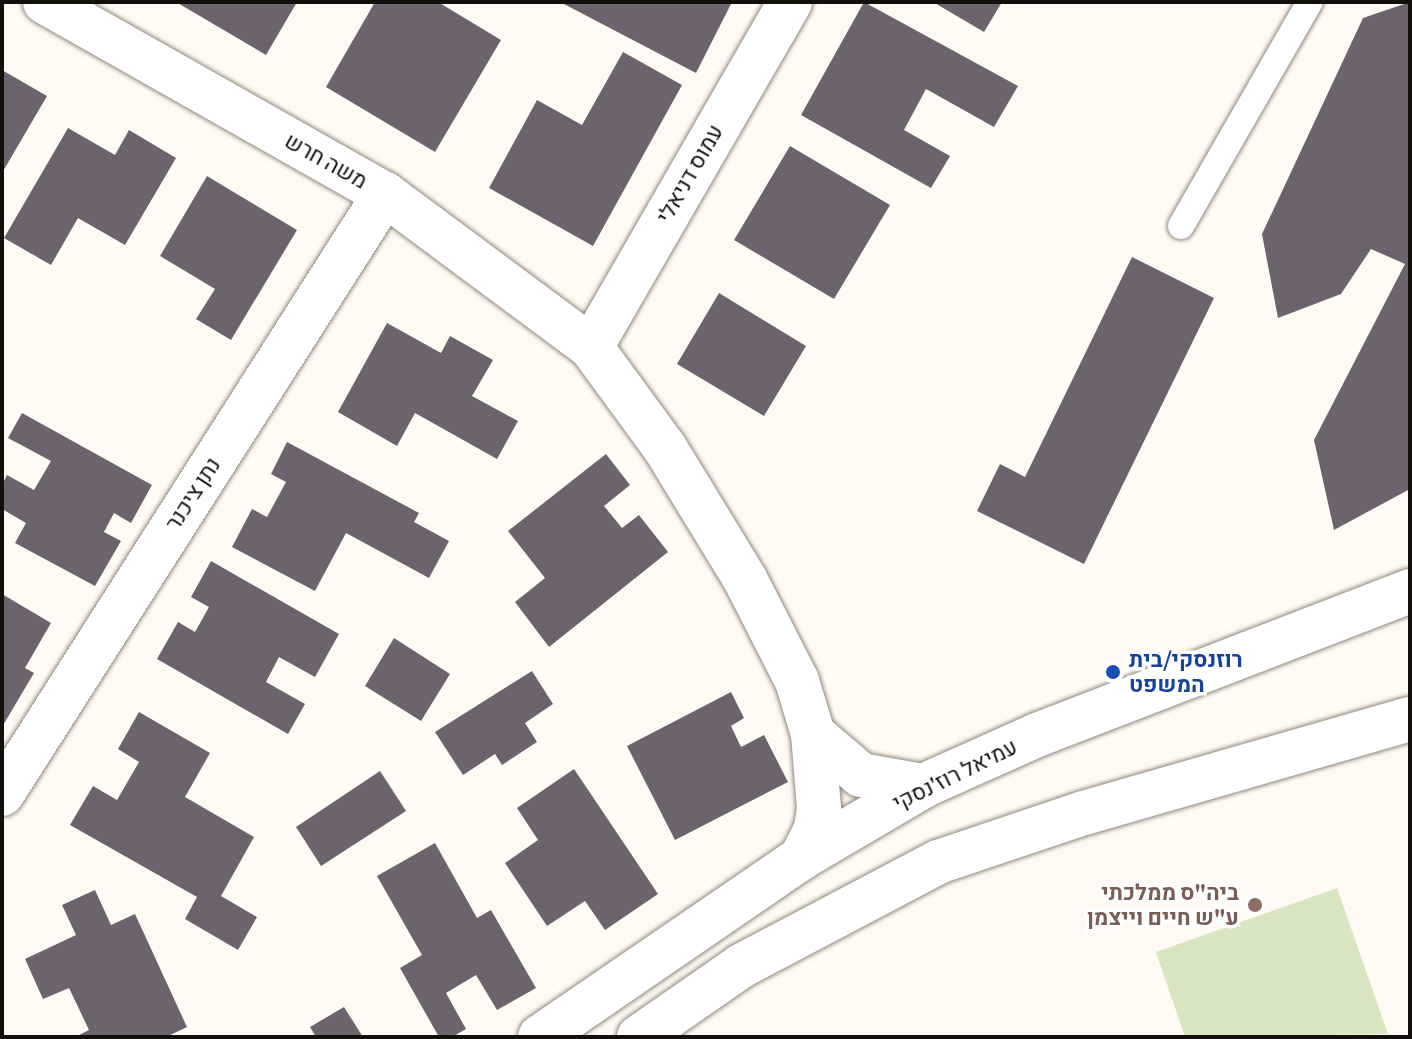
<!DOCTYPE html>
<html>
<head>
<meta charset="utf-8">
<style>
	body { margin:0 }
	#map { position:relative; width:1412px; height:1039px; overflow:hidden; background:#fffaf3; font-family:"Crimson Pro",Heebo,serif }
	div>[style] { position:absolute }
	.green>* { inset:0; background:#d7e5c1 }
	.building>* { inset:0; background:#6d636c }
	.roads { filter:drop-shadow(0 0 2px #8f887c) drop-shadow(0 0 2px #8f887c) }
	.lane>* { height:26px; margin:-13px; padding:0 13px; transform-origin:13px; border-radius:13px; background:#fff }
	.street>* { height:44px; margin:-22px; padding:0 22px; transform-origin:22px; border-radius:22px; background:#fff }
	.secondary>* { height:44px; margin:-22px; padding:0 22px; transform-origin:22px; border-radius:22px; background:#fff }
	.dots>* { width:22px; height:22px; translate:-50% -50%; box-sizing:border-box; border:4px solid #fff; border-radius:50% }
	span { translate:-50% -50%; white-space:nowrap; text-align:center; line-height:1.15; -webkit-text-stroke:7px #fff; paint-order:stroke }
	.street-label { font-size:22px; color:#13100c }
	.transit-label { font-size:22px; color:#164399; font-weight:700 }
	.left { translate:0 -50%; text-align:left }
	.education-label { font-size:22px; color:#785e54; font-weight:700 }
	.right { translate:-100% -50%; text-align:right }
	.frame { position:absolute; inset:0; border:4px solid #13100c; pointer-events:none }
</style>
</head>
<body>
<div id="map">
	<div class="green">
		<i style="clip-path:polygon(1337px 888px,1388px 1034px,1185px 1037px,1156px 952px)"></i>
	</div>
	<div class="building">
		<i style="clip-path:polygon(176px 2px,297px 2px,266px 55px)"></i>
		<i style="clip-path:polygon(375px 2px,438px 2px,501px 40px,435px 152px,326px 87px)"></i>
		<i style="clip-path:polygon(560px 2px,732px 2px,696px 73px)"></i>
		<i style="clip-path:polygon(864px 2px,1018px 86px,994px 127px,926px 89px,904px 130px,950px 156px,931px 188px,801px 115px)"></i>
		<i style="clip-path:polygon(933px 2px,1002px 2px,984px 32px)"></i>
		<i style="clip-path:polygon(1410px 2px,1410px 489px,1334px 530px,1314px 440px,1405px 264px,1371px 249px,1341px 294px,1278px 318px,1262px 234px,1363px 18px)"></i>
		<i style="clip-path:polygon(623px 52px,682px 85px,593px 246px,489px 188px,537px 100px,582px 125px)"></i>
		<i style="clip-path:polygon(2px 70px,47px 96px,2px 173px)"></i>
		<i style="clip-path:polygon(68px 128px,115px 155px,129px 130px,176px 158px,125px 245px,78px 218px,51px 265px,4px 238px)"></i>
		<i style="clip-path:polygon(790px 146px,890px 205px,834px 299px,734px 240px)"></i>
		<i style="clip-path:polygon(207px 176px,297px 230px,231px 340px,196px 319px,215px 289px,160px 256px)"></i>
		<i style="clip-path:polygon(1132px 257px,1214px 298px,1084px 564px,977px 511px,1000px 464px,1025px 477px)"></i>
		<i style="clip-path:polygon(719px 293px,806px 346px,764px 416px,677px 364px)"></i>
		<i style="clip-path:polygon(387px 323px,441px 353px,450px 336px,493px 360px,472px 396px,518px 421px,497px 459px,415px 413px,397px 446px,338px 412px)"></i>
		<i style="clip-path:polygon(22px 413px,152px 485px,131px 523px,114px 513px,104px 532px,121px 541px,95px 586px,15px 543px,26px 523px,2px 509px,2px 485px,7px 475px,34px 490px,51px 461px,8px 438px)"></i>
		<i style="clip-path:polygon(287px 442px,419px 513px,414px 522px,449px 541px,429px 578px,346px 533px,315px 591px,232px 547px,252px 509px,267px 517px,286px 482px,271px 474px)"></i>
		<i style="clip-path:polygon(606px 454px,630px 485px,604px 506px,622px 528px,639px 515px,668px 552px,549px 647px,515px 602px,545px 578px,508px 531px)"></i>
		<i style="clip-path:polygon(211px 561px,339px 634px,315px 677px,279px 657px,266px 682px,305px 704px,288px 734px,157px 659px,178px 622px,195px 632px,209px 607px,191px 597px)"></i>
		<i style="clip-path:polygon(2px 594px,51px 623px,25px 668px,34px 673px,2px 727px)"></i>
		<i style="clip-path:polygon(394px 638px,450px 674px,421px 721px,365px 686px)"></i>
		<i style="clip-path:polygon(532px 671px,553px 704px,525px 723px,537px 742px,502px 765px,495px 754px,463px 775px,435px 732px)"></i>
		<i style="clip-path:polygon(731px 692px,744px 718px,731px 726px,741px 747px,764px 735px,788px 782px,675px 840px,627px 746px)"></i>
		<i style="clip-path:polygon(139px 712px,210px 753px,185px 797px,254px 837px,221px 896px,257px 917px,238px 950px,185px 919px,197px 897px,70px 825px,93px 786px,117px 800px,139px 762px,118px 749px)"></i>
		<i style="clip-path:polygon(574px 769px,658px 894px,605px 930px,585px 901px,547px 926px,505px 863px,538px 840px,517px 808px)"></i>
		<i style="clip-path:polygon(380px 771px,406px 811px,321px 866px,296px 827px)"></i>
		<i style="clip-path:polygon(435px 843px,477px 918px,491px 910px,536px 988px,497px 1010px,476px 975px,446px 993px,466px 1029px,452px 1037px,439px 1037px,400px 968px,422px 955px,377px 876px)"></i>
		<i style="clip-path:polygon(95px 890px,111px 925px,135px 914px,187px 1027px,166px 1037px,75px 1037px,89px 1030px,69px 988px,43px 999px,25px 959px,76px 935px,62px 905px)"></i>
		<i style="clip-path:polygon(344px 1007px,363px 1037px,316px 1037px,310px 1027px)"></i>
	</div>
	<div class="roads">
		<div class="lane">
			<i style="left:1181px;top:226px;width:258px;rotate:-60.1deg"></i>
		</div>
		<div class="street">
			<i style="left:45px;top:2px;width:390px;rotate:29.5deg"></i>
			<i style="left:385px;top:194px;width:257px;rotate:36.6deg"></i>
			<i style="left:591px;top:347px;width:125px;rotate:53.8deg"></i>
			<i style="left:665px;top:448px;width:153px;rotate:58.6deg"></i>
			<i style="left:745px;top:579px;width:114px;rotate:63deg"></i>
			<i style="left:797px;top:681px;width:55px;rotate:73.2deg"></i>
			<i style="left:813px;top:734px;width:75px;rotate:85.4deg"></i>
			<i style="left:819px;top:809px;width:20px;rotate:99deg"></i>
			<i style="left:816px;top:829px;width:33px;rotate:117deg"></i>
			<i style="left:591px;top:347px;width:398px;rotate:-60deg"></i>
			<i style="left:813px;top:734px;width:63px;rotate:40.5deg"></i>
			<i style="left:861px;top:775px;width:63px;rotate:10.1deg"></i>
			<i style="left:2px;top:794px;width:712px;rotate:-57.45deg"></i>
		</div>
		<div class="secondary">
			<i style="left:540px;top:1037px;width:316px;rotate:-34.4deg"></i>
			<i style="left:801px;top:858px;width:142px;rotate:-30.5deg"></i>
			<i style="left:923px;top:786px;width:125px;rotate:-24.1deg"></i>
			<i style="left:1037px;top:735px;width:400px;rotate:-21.1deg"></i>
			<i style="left:639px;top:1037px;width:124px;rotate:-34.8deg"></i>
			<i style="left:741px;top:966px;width:223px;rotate:-27.8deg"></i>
			<i style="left:938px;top:862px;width:154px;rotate:-18.6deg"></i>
			<i style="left:1084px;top:813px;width:339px;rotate:-16.1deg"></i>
		</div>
	</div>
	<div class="dots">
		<i style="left:1113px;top:672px;background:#1a4fb4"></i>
		<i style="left:1255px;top:905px;background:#8d6e63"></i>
	</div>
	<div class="street-label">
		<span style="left:326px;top:161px;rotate:29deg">משה חרש</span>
		<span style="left:690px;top:174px;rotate:-60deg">עמוס דניאלי</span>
		<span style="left:193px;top:494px;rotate:-57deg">נתן ציכנר</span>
		<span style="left:955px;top:775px;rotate:-26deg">עמיאל רוז'נסקי</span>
	</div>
	<div class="transit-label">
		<span class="left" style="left:1129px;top:672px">רוזנסקי/בית<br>המשפט</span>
	</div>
	<div class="education-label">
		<span class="right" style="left:1239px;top:905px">ביה"ס ממלכתי<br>ע"ש חיים וייצמן</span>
	</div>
	<div class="frame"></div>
</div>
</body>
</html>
